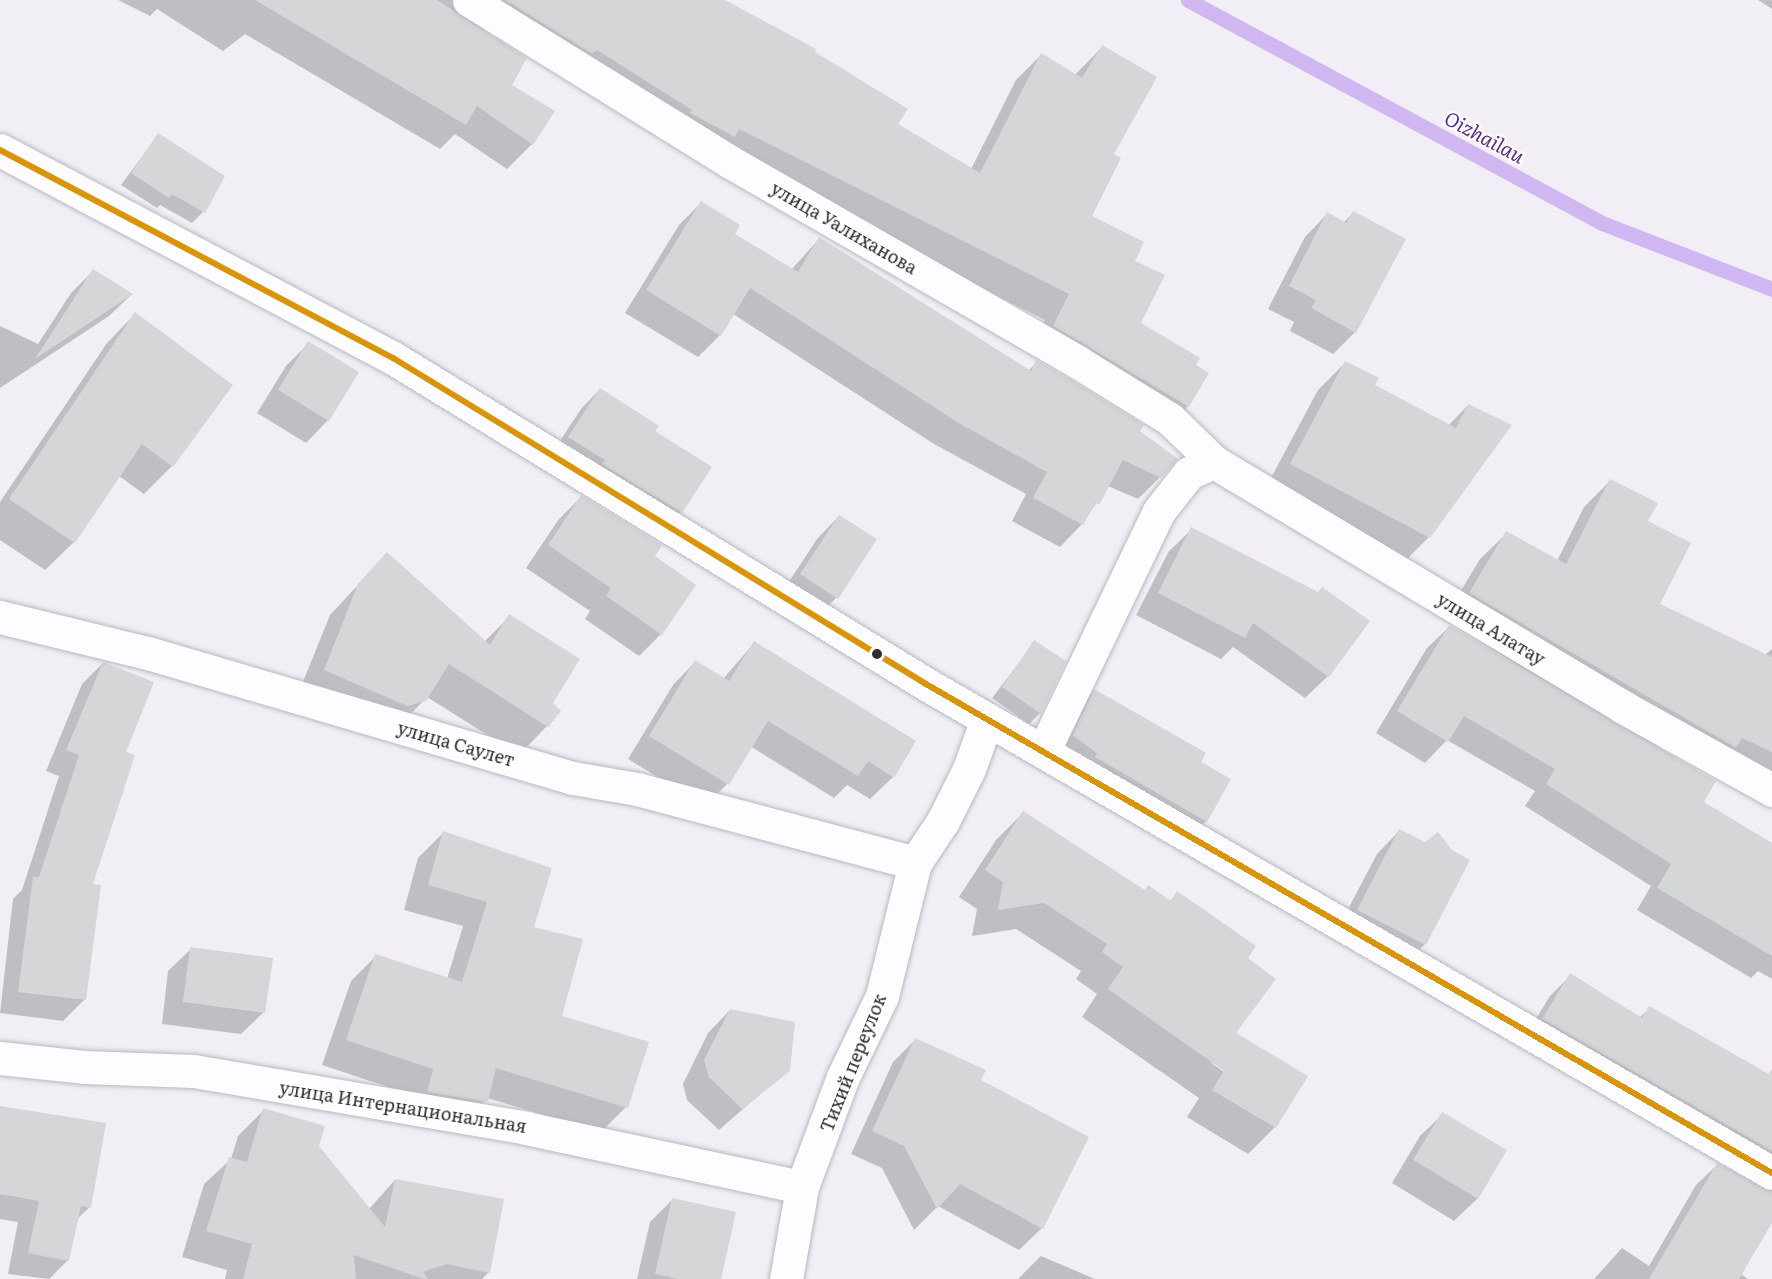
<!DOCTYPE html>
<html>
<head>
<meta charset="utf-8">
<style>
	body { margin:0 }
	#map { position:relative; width:1772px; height:1279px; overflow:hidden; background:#f1eef6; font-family:Literata,serif }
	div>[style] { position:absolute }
	.shadow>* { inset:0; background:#0003 }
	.stream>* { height:15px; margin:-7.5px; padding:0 7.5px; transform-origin:7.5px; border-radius:7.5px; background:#d0b7f1 }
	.building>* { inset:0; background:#d5d6d8 }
	.roads { filter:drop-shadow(0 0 2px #bab8be) drop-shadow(0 0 2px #bab8be) }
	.minor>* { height:33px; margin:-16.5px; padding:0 16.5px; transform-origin:16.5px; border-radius:16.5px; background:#fdfcfe }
	.tertiary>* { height:33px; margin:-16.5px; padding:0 16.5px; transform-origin:16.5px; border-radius:16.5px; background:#fdfcfe }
	.bus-1>* { height:6px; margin:-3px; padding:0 3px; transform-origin:3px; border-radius:3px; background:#d99407 }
	.dots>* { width:16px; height:16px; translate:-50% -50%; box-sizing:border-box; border:3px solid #fff; border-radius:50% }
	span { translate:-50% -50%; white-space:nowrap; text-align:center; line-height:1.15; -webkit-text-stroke:4.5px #fff; paint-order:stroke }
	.street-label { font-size:18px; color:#2e2c31 }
	.water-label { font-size:20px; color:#5b2c88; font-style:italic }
</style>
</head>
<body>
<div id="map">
	<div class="shadow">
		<i style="clip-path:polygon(118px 0,711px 0,813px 53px,896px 125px,971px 169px,1016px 80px,1041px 55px,1075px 75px,1102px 47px,1112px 155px,1090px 217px,1133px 261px,1139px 323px,1194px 366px,1188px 406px,1163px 431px,1029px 352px,1045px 320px,715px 155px,483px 27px,532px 144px,507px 169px,455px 134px,440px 149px,245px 34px,223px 51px,157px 9px,150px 16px)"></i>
		<i style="clip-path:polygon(1758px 0,1772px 0,1772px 9px)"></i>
		<i style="clip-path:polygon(158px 135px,203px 212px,192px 223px,160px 205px,157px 208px,121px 185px)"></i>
		<i style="clip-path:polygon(701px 203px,733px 234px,791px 270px,819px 239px,1028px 371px,1037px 362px,1138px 432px,1160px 477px,1138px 499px,1108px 486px,1082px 524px,1060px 547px,1012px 521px,1026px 494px,934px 444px,733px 314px,720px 335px,698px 357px,625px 313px,679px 225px)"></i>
		<i style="clip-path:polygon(1353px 213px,1355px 332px,1333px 354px,1290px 331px,1294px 322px,1268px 309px,1305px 237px,1327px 214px,1343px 223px)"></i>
		<i style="clip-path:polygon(93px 271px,131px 295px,109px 316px,0 388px,0 326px,38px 344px,71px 293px)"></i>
		<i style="clip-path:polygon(135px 314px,172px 466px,144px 494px,119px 476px,74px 542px,45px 570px,0 540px,0 502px,107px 343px)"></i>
		<i style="clip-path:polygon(309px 343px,328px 420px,306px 443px,257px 413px,286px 366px)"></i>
		<i style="clip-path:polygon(1345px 363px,1373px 386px,1448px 426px,1468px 405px,1429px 537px,1402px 564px,1264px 491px,1318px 390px)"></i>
		<i style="clip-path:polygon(600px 389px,653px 432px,681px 512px,662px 531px,550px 456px,581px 409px)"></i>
		<i style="clip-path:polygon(1610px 481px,1646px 522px,1658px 605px,1765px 655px,1772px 649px,1772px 779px,1674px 729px,1656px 747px,1702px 802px,1772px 845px,1772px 979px,1758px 971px,1751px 978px,1637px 910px,1651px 886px,1525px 806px,1535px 791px,1447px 740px,1425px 763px,1376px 733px,1427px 648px,1449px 627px,1554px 688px,1444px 619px,1480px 559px,1507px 533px,1557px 561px,1584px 507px)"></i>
		<i style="clip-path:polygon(581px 497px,652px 557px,661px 634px,639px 656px,585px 619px,590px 611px,526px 568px,559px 519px)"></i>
		<i style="clip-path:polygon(839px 516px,836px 598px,814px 620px,779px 597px,817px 539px)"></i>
		<i style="clip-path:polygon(1192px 529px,1367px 621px,1328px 676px,1305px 698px,1233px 647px,1221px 659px,1136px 615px,1169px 551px)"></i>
		<i style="clip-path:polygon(387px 554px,484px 642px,510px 616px,547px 726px,519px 755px,427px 697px,395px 730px,296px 699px,330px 615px)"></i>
		<i style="clip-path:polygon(1035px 642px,1040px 713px,1029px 724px,992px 698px)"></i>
		<i style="clip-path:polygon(754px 643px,893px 777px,870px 799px,847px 785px,834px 798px,750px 746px,727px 784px,705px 806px,628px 759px,673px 685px,695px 662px,723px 679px)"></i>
		<i style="clip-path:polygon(103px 663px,124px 753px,91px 885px,84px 1000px,63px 1021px,0 1013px,13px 899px,22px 890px,59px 776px,46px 771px,82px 684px)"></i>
		<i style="clip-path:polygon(1094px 691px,1199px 762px,1206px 821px,1183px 843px,1051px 758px,1072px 714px)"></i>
		<i style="clip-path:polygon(evenodd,1023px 813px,1144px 891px,1169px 902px,1178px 893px,1246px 958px,1234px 1033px,1275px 1127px,1248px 1154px,1187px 1117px,1199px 1098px,1082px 1017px,1097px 994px,1076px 979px,1081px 971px,1016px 929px,972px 936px,977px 909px,959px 897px,996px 840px,1023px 813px,1211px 1063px,1219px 1065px,1230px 1076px,1211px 1063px)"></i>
		<i style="clip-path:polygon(1399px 831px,1425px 944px,1403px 966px,1336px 932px,1377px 854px)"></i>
		<i style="clip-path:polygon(443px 833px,532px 928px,560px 1017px,626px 1107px,601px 1132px,487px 1098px,461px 1127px,409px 1094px,322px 1065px,351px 981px,376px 956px,447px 979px,463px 926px,404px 910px,418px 858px)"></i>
		<i style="clip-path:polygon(191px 949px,264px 1012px,241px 1034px,162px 1024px,168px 971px)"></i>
		<i style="clip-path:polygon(1571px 975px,1639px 1018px,1650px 1008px,1772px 1080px,1772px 1220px,1741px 1274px,1748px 1279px,1594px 1279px,1622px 1248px,1649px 1266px,1696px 1185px,1717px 1165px,1770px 1192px,1761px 1177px,1523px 1040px,1550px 996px)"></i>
		<i style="clip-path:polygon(730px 1010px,788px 1070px,719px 1130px,687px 1100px,683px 1084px,708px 1033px)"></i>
		<i style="clip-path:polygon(915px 1040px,979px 1081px,1042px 1228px,1019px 1250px,938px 1206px,914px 1230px,882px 1168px,851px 1154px,893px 1062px)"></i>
		<i style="clip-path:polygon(0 1107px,90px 1207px,76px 1220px,68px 1260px,49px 1279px,8px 1274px,18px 1222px,0 1219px)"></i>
		<i style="clip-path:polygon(264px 1110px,317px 1147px,369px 1209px,395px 1180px,489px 1272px,482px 1279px,225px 1279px,227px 1270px,182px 1257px,204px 1184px,231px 1159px,238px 1136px)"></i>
		<i style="clip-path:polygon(1443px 1114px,1505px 1151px,1477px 1199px,1454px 1221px,1392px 1183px,1420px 1136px)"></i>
		<i style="clip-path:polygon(672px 1200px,720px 1279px,637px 1279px,650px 1222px)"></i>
		<i style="clip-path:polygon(1041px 1256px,1095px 1279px,1018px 1279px)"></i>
	</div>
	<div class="stream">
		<i style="left:1188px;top:0;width:470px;rotate:28.3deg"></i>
		<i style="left:1602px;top:223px;width:182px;rotate:21.2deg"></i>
	</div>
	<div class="building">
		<i style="clip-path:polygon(255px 0,437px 0,527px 58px,512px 85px,555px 111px,533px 145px,477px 106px,466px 125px)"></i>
		<i style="clip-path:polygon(505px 0,725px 0,816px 49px,815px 52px,908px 109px,898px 124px,980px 173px,1041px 53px,1082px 78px,1102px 45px,1157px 77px,1114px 154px,1121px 158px,1092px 216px,1144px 242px,1135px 261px,1165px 275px,1141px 323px,1200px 358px,1196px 365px,1209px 373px,1189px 407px,1053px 326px,1069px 294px,739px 129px,735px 137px,690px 113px,692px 110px,597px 50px,592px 54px)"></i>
		<i style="clip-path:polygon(158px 133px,225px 176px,205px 213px,172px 194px,169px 198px,131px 173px)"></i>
		<i style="clip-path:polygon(701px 201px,740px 225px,735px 234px,798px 272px,819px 237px,1031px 371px,1036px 360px,1066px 377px,1144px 425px,1140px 431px,1178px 459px,1161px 478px,1123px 460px,1099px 505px,1096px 502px,1083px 525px,1033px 498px,1047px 472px,957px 422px,750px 288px,721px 336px,646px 290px)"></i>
		<i style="clip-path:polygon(1353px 211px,1406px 239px,1356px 333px,1311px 308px,1316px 300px,1289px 286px,1327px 212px,1346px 223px)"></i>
		<i style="clip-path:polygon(93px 269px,133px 294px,35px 359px)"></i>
		<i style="clip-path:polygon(135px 312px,233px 385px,173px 467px,142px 444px,75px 543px,9px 499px)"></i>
		<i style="clip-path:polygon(308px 341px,359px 372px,329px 421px,278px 390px)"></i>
		<i style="clip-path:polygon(1345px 361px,1379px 378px,1375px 385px,1456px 428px,1468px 404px,1512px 425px,1430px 538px,1290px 464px)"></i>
		<i style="clip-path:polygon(600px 388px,659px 426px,655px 431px,712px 467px,682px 513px,602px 464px,605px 460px,568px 437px)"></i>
		<i style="clip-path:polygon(1610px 479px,1658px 503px,1648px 521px,1691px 543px,1660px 604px,1772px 657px,1772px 752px,1742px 738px,1736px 748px,1469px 593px,1506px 531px,1566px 564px)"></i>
		<i style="clip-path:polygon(581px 495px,662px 545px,655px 556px,696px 585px,662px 635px,606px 596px,611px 588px,548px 545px)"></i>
		<i style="clip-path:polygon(839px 515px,877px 539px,838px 599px,800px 574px)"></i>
		<i style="clip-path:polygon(1191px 527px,1318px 592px,1322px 587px,1370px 621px,1329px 677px,1253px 623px,1245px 638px,1158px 593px)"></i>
		<i style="clip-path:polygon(387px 552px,490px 645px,509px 614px,580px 659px,553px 703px,561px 711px,548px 727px,449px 664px,426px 701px,407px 706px,324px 670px,358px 584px)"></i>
		<i style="clip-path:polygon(1449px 625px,1716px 781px,1704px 802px,1772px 843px,1772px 956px,1657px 888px,1671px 864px,1546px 784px,1555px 769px,1464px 716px,1448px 742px,1397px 711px)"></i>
		<i style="clip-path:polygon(1034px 640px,1066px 661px,1041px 714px,1002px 687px)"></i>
		<i style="clip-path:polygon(754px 641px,916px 741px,894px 778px,868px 761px,858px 776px,768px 721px,729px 785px,649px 736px,695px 660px,729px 681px)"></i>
		<i style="clip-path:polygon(103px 662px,154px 682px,126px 752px,135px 755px,93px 884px,101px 885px,86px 1000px,18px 992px,33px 877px,39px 877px,79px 755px,66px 750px)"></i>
		<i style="clip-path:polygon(1094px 689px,1206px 753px,1201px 762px,1231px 779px,1207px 822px,1095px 757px,1097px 753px,1072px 735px)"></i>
		<i style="clip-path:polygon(1023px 811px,1145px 890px,1148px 885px,1171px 901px,1177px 891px,1256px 946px,1248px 958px,1276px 979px,1236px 1033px,1308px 1076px,1276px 1128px,1212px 1090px,1224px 1071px,1108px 989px,1123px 967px,1102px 952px,1107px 944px,1044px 903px,998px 910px,1003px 882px,985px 870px)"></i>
		<i style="clip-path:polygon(1399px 829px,1425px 842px,1438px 832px,1452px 850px,1470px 860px,1426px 945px,1357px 910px)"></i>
		<i style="clip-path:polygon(443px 831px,552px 868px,534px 927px,583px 939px,562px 1016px,649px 1042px,628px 1108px,496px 1068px,488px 1102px,427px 1092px,433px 1069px,346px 1040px,375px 954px,462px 982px,487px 902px,428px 885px)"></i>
		<i style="clip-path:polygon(190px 947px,273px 958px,265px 1013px,183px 1002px)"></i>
		<i style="clip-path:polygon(1570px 973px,1642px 1018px,1649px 1006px,1769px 1074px,1772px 1068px,1772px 1151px,1542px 1019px)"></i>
		<i style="clip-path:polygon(730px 1009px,795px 1022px,790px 1071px,742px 1109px,709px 1077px,704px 1060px)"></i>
		<i style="clip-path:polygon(915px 1038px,986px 1070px,981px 1080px,1089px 1137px,1043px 1229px,960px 1184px,937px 1209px,904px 1146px,872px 1131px)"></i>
		<i style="clip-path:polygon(0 1106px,106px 1123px,91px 1208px,81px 1206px,69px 1261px,28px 1253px,39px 1201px,0 1194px)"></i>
		<i style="clip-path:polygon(263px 1108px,325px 1126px,319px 1146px,385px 1227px,395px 1179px,504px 1199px,490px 1273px,447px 1264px,423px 1272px,428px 1279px,424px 1279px,354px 1255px,356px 1279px,243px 1279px,252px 1244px,206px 1231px,229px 1157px,247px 1162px)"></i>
		<i style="clip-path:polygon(1442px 1112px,1507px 1150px,1478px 1199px,1413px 1160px)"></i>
		<i style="clip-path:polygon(1717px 1163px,1772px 1192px,1772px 1223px,1739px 1279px,1649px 1279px)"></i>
		<i style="clip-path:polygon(672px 1198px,736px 1212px,721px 1279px,678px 1279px,655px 1274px)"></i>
	</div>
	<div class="roads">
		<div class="minor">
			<i style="left:469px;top:0;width:309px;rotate:31.8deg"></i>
			<i style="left:732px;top:163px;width:397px;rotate:29.9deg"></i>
			<i style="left:1076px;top:361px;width:110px;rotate:31.7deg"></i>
			<i style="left:1170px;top:419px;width:62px;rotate:44.3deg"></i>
			<i style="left:1214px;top:462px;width:477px;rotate:30.9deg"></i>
			<i style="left:1623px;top:707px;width:171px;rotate:29.1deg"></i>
			<i style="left:0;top:617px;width:152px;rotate:13.7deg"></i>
			<i style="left:148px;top:653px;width:443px;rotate:16.4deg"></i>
			<i style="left:573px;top:778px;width:65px;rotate:9.8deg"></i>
			<i style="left:637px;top:789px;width:288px;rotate:14.9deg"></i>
			<i style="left:1044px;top:750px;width:265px;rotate:-64.3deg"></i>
			<i style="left:1159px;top:511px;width:48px;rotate:-51.7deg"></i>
			<i style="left:1189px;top:473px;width:27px;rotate:-24deg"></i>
			<i style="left:0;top:1058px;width:84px;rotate:6.1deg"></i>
			<i style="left:84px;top:1067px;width:110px;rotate:2.1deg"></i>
			<i style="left:194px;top:1071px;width:337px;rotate:9.7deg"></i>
			<i style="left:526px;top:1128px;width:282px;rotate:12.1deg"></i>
		</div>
		<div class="tertiary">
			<i style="left:0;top:150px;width:445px;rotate:27.9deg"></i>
			<i style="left:393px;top:358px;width:625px;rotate:31.45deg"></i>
			<i style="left:926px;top:684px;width:977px;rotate:30.03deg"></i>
			<i style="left:786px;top:1279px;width:93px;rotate:-80.1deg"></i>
			<i style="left:802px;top:1187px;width:117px;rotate:-69.6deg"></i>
			<i style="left:843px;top:1077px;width:90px;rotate:-64.3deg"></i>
			<i style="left:882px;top:996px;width:137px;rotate:-76.1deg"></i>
			<i style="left:915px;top:863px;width:50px;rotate:-56.3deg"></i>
			<i style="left:943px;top:821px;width:58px;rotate:-63.4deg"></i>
			<i style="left:969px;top:769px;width:53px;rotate:-70.2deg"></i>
		</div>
	</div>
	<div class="bus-1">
		<i style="left:0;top:150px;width:445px;rotate:27.9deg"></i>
		<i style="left:393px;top:358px;width:625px;rotate:31.45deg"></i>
		<i style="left:926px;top:684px;width:977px;rotate:30.03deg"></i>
	</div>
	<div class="dots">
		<i style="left:877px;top:654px;background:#2e2c31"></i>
	</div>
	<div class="street-label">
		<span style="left:844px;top:228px;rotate:30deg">улица Уалиханова</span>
		<span style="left:1491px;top:629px;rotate:31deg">улица Алатау</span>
		<span style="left:456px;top:744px;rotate:16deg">улица Саулет</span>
		<span style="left:853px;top:1063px;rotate:-68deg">Тихий переулок</span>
		<span style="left:403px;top:1107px;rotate:9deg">улица Интернациональная</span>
	</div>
	<div class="water-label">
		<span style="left:1485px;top:136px;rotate:28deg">Oizhailau</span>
	</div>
</div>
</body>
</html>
